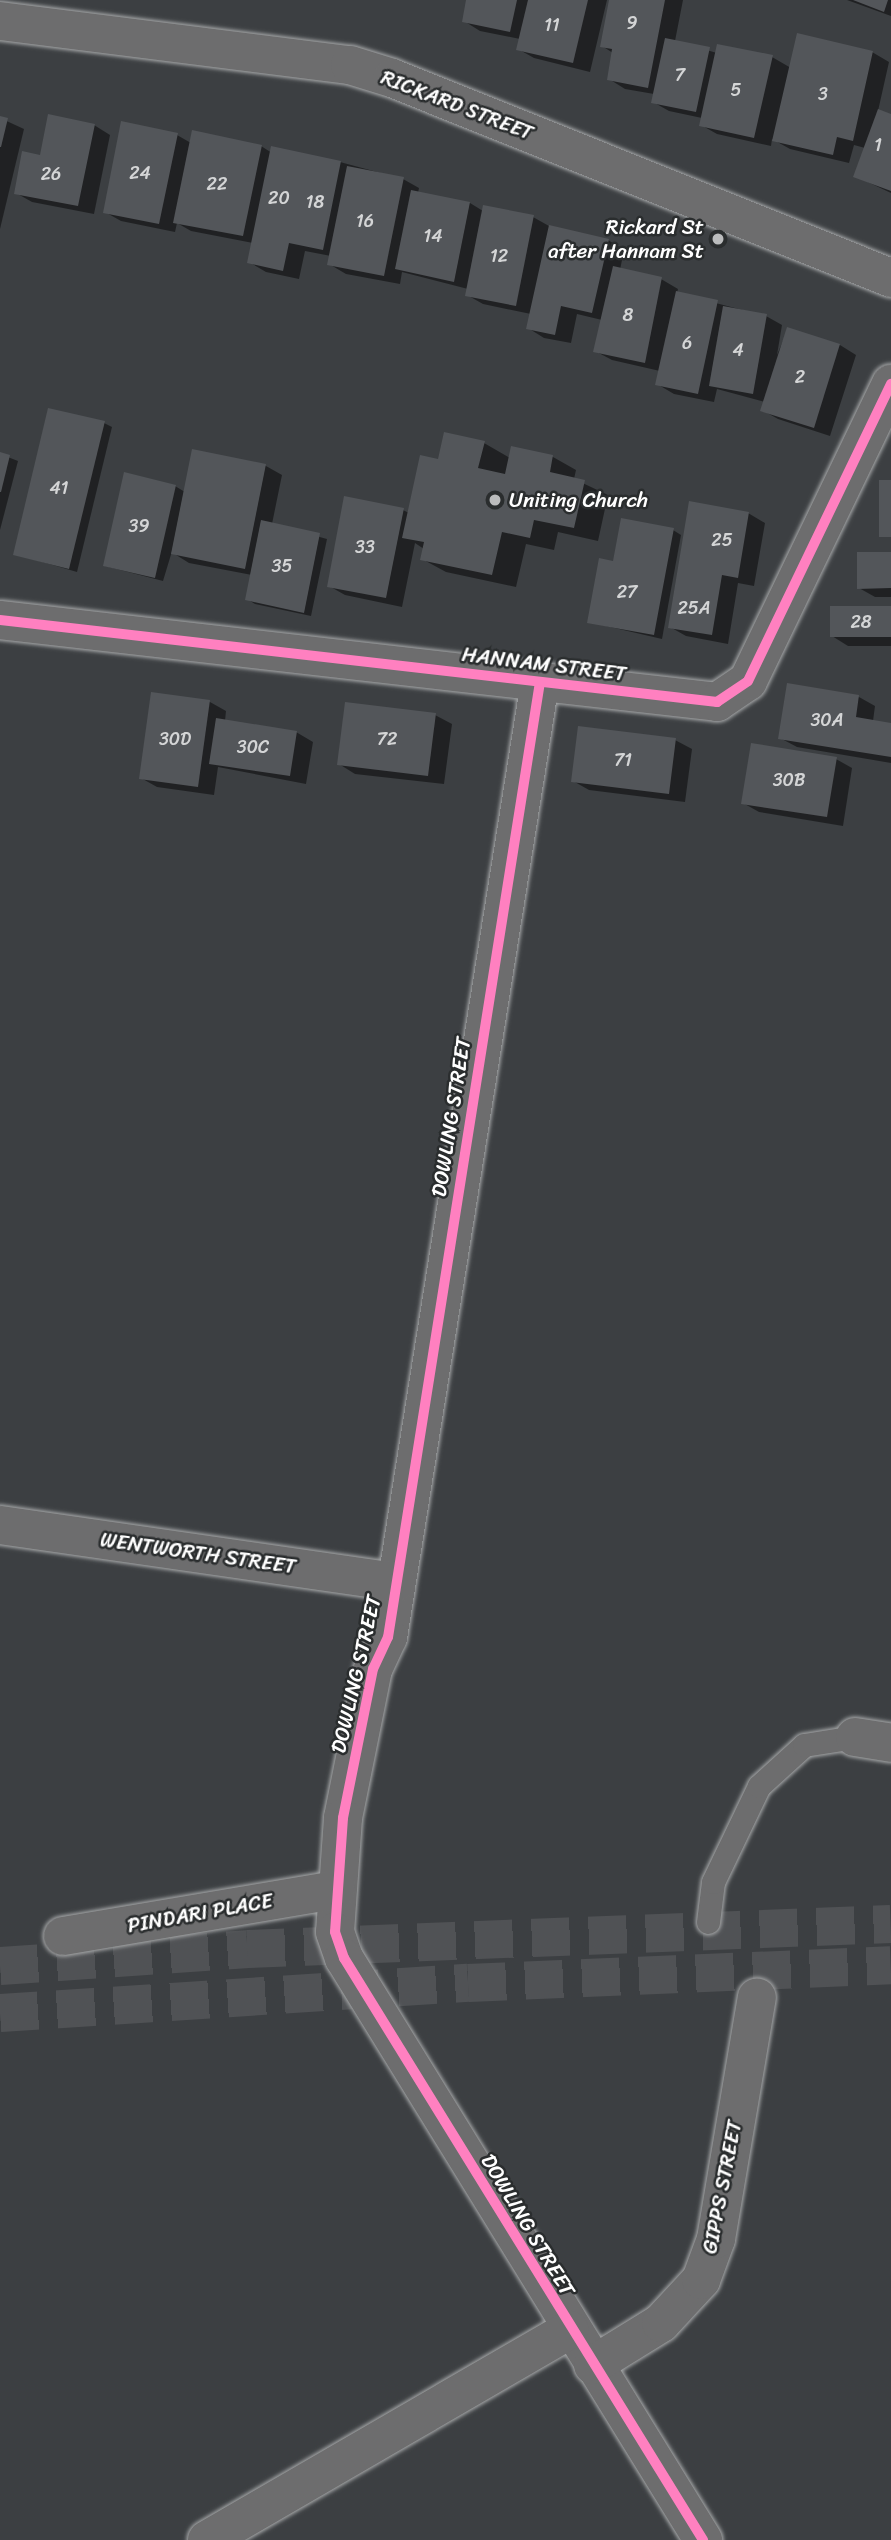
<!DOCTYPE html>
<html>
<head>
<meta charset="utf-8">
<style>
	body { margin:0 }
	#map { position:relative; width:891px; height:2540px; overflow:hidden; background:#3c3f42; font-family:Sriracha,sans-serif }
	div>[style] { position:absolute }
	.shadow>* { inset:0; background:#0007 }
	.building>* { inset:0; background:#53565a }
	.highway-tunnel>* { height:38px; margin-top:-19px; transform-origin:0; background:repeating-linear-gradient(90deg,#505255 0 38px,transparent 0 57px) }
	.roads { filter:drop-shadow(0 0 2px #a7a9aa) drop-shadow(0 0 2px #a7a9aa) }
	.lane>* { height:23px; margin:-11.5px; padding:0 11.5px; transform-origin:11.5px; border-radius:11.5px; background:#6d6d6e }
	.street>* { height:38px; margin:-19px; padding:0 19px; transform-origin:19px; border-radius:19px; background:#6d6d6e }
	.cycleway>* { height:10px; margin:-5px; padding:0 5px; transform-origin:5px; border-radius:5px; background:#ff80c0 }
	.dots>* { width:19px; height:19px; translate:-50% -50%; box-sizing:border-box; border:4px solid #2a2d2e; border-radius:50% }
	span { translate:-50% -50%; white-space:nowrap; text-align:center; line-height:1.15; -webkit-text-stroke:5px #2a2d2e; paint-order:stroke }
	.number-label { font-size:18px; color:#d4d5d6 }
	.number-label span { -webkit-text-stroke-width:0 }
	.street-label { font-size:21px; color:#fff }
	.poi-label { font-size:21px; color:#fff }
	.right { translate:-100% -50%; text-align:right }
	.left { translate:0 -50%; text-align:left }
</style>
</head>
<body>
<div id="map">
	<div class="shadow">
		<i style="clip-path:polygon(468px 0,607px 0,590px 72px,534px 58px,518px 49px,520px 39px,480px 31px,464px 21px)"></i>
		<i style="clip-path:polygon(610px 0,683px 0,675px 41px,717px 53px,772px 57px,791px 68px,872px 52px,889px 62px,878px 111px,891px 116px,891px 193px,855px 176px,865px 148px,854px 145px,849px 163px,790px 149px,772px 139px,771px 146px,717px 134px,701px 125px,702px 118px,669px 111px,653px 102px,654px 94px,625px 89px,609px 79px,613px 53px,602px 46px)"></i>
		<i style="clip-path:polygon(847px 0,891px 0,891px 16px)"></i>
		<i style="clip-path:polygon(0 118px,24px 129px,0 229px)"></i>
		<i style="clip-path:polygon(94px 125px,110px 135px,94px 214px,32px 202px,16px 193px,41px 157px)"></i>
		<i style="clip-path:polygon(177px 135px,191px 143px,261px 146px,272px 153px,340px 162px,403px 179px,419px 188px,418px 193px,470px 203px,483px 211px,533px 217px,549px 226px,608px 240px,624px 250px,620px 270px,661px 279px,678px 289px,677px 293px,766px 316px,782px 325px,777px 355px,788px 329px,840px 345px,856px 355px,830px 436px,778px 419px,762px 410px,765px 402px,717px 389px,714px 402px,674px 394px,657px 384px,660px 371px,612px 360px,595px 351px,602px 320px,577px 314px,571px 343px,544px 338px,528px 328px,531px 314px,483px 304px,467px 295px,468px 289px,402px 272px,400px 284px,346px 274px,329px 264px,331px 256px,305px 251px,299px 279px,266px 272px,249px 262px,253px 243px,191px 231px,177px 223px,175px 232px,121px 221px,105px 212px)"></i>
		<i style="clip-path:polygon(104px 423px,112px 427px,77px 572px,15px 554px)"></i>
		<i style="clip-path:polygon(484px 443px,510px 458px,553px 457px,576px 470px,574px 479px,608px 495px,598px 541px,558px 532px,554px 550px,526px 544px,516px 587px,446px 572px,422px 559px,424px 549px,415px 543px,402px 607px,345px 595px,329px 586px,403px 510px,409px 513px,439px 462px)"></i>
		<i style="clip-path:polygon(194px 451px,266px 466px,282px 475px,272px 524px,327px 539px,311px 616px,255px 604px,247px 599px,252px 575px,189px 563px,173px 553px,176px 538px,163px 581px,105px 566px,175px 486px,185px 492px)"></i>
		<i style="clip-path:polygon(0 454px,18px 461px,0 530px)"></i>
		<i style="clip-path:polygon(748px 513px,765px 523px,754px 586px,738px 583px,728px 644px,686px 636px,670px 627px)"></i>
		<i style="clip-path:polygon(673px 530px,681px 535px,662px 639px,589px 622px)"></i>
		<i style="clip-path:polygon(891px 554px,891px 597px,875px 597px,859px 588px)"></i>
		<i style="clip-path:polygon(891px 608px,891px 646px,848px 646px,832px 636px)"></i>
		<i style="clip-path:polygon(152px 694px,210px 702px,226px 711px,225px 721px,296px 732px,313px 742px,306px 784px,218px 767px,214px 795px,157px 787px,141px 778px)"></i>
		<i style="clip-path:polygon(859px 697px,875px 706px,873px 721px,891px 724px,891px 763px,797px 747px,780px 738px)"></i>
		<i style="clip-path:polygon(435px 715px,452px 724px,444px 784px,355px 774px,339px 764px)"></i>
		<i style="clip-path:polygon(675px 740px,692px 749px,685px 802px,589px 790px,573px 781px)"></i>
		<i style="clip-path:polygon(836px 759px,852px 768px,843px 826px,759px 812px,743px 803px)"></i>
	</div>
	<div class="building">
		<i style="clip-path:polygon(466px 0,517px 0,510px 32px,462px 22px)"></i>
		<i style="clip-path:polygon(528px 0,588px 0,573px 63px,516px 50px)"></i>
		<i style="clip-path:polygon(609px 0,665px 0,648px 88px,607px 80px,612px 49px,600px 47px)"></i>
		<i style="clip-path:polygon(853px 0,888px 0,884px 12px)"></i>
		<i style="clip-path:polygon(797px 33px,873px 51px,853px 141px,837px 137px,833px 155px,772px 141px)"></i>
		<i style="clip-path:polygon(665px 38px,710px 47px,696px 112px,651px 103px)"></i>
		<i style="clip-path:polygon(717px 44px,773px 55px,754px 138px,699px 126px)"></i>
		<i style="clip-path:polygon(878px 109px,891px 114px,891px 191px,853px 177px)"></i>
		<i style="clip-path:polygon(48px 114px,95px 124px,78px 206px,14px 194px,22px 151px,40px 155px)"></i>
		<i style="clip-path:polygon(0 116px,8px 118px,1px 147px,0 147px)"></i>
		<i style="clip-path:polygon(121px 121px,178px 133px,159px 224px,103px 213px)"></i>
		<i style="clip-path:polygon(192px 130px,262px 145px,243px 236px,173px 223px)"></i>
		<i style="clip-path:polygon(271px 146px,341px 161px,323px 250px,289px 243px,283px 271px,247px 263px)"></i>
		<i style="clip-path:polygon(347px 166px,404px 177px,384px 276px,327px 265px)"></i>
		<i style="clip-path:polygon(411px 190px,470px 202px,454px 282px,395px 269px)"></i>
		<i style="clip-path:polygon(483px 205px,534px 215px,516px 306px,465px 296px)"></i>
		<i style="clip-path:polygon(549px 225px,609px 239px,592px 313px,561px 306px,555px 335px,526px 329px)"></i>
		<i style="clip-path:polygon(613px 266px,662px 277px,645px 363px,593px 352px)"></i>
		<i style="clip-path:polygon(676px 291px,718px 300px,698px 394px,655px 385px)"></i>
		<i style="clip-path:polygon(723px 306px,767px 314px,753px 394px,709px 386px)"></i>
		<i style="clip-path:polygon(787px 327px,840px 344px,814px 428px,760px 411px)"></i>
		<i style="clip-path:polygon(48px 408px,105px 421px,69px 569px,13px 555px)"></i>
		<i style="clip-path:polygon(444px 432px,485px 441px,478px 468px,505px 474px,511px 446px,553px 455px,550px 472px,585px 480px,574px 528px,534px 520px,530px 538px,502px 532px,492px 575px,420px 560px,424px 542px,402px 538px,420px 455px,438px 459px)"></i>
		<i style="clip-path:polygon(192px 449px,266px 464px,245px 569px,171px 554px)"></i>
		<i style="clip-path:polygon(0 452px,10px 455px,1px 492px,0 492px)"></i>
		<i style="clip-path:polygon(124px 472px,176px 485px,155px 578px,103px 566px)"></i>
		<i style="clip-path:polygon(879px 480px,891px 480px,891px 537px,879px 537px)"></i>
		<i style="clip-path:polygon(344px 496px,404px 508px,386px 598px,327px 587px)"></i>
		<i style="clip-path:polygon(689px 501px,749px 512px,738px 578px,722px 575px,712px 635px,668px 628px)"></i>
		<i style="clip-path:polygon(621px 518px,674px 528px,654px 635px,587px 623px,599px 558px,613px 561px)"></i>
		<i style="clip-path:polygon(261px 520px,320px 533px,304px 613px,245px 600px)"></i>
		<i style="clip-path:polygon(857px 552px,891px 552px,891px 588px,857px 589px)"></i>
		<i style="clip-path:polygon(830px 606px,891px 606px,891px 637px,830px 637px)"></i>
		<i style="clip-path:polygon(787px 683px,859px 695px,856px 717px,891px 723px,891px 757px,778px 739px)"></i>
		<i style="clip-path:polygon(151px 692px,210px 700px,198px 787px,139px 779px)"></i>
		<i style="clip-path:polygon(345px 702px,436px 713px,428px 776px,337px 765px)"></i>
		<i style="clip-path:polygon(216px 718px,297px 731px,290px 776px,209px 764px)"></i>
		<i style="clip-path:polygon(578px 726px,676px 738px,669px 794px,571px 782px)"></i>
		<i style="clip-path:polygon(751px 743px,837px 757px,827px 817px,741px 804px)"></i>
	</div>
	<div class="highway-tunnel">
		<i style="left:0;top:1966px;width:248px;rotate:-3.9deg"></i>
		<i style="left:247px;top:1949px;width:644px;rotate:-2.22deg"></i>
		<i style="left:0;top:2013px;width:469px;rotate:-3.7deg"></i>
		<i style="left:468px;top:1983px;width:423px;rotate:-2.4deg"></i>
	</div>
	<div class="roads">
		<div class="lane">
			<i style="left:708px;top:1922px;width:40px;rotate:-82.9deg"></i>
			<i style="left:713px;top:1882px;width:106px;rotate:-64.4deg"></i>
			<i style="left:759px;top:1786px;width:61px;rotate:-42.3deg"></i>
			<i style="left:804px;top:1745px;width:52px;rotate:-8.9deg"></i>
		</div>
		<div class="street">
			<i style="left:0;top:21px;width:353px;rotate:7.2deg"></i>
			<i style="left:350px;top:65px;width:44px;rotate:17.2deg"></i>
			<i style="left:392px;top:78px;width:538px;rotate:21.84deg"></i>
			<i style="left:0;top:620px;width:722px;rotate:6.52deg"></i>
			<i style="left:717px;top:702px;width:37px;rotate:-34deg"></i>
			<i style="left:748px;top:681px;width:330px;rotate:-64.3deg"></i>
			<i style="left:540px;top:682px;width:967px;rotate:99.04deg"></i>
			<i style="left:388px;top:1637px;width:35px;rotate:115deg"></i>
			<i style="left:373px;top:1669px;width:152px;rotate:101.4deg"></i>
			<i style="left:343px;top:1818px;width:114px;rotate:94deg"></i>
			<i style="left:335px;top:1932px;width:28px;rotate:71deg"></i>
			<i style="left:344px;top:1958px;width:684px;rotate:58.33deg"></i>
			<i style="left:0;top:1525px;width:400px;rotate:8.2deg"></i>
			<i style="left:855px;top:1737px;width:36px;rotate:9deg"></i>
			<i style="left:63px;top:1936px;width:277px;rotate:-9.6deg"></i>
			<i style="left:593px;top:2365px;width:80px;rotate:-31.7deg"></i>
			<i style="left:661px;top:2323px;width:59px;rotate:-47.1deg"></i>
			<i style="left:701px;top:2280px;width:44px;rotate:-69.9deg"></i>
			<i style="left:716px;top:2239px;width:245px;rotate:-80.4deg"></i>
			<i style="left:207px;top:2540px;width:419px;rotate:-30.1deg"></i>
		</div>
	</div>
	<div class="cycleway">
		<i style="left:0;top:620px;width:722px;rotate:6.52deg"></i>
		<i style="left:717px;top:702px;width:37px;rotate:-34deg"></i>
		<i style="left:748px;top:681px;width:330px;rotate:-64.3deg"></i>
		<i style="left:540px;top:682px;width:967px;rotate:99.04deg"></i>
		<i style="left:388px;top:1637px;width:35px;rotate:115deg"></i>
		<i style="left:373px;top:1669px;width:152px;rotate:101.4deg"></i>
		<i style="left:343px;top:1818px;width:114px;rotate:94deg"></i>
		<i style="left:335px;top:1932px;width:28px;rotate:71deg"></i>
		<i style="left:344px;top:1958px;width:684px;rotate:58.33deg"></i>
	</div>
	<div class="dots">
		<i style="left:718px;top:239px;background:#bbbcbd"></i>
		<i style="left:495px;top:500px;background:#bbbcbd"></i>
	</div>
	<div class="number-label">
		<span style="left:632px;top:23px">9</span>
		<span style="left:552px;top:25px">11</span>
		<span style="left:680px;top:75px">7</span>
		<span style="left:736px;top:90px">5</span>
		<span style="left:823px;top:94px">3</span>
		<span style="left:878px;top:145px">1</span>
		<span style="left:140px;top:173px">24</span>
		<span style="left:51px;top:174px">26</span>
		<span style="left:217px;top:184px">22</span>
		<span style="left:279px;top:198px">20</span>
		<span style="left:315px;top:202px">18</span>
		<span style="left:365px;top:221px">16</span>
		<span style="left:433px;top:236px">14</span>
		<span style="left:499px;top:256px">12</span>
		<span style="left:628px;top:315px">8</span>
		<span style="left:687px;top:343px">6</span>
		<span style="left:738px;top:350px">4</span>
		<span style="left:800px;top:377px">2</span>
		<span style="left:59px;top:488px">41</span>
		<span style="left:139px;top:526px">39</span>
		<span style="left:722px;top:540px">25</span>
		<span style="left:365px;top:547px">33</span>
		<span style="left:282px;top:566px">35</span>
		<span style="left:627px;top:592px">27</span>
		<span style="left:694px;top:608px">25A</span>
		<span style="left:861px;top:622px">28</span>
		<span style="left:827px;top:720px">30A</span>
		<span style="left:175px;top:739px">30D</span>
		<span style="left:387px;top:739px">72</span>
		<span style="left:253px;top:747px">30C</span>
		<span style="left:623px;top:760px">71</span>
		<span style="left:789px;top:780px">30B</span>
	</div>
	<div class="street-label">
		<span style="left:457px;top:105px;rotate:21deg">RICKARD STREET</span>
		<span style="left:544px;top:664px;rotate:7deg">HANNAM STREET</span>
		<span style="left:451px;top:1117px;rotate:-81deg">DOWLING STREET</span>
		<span style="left:198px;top:1553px;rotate:8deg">WENTWORTH STREET</span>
		<span style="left:356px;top:1674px;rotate:-77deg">DOWLING STREET</span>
		<span style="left:200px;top:1913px;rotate:-10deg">PINDARI PLACE</span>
		<span style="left:722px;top:2187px;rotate:-79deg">GIPPS STREET</span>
		<span style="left:528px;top:2225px;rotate:59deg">DOWLING STREET</span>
	</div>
	<div class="poi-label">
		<span class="right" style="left:704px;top:239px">Rickard St<br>after Hannam St</span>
		<span class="left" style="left:509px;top:500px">Uniting Church</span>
	</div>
</div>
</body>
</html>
